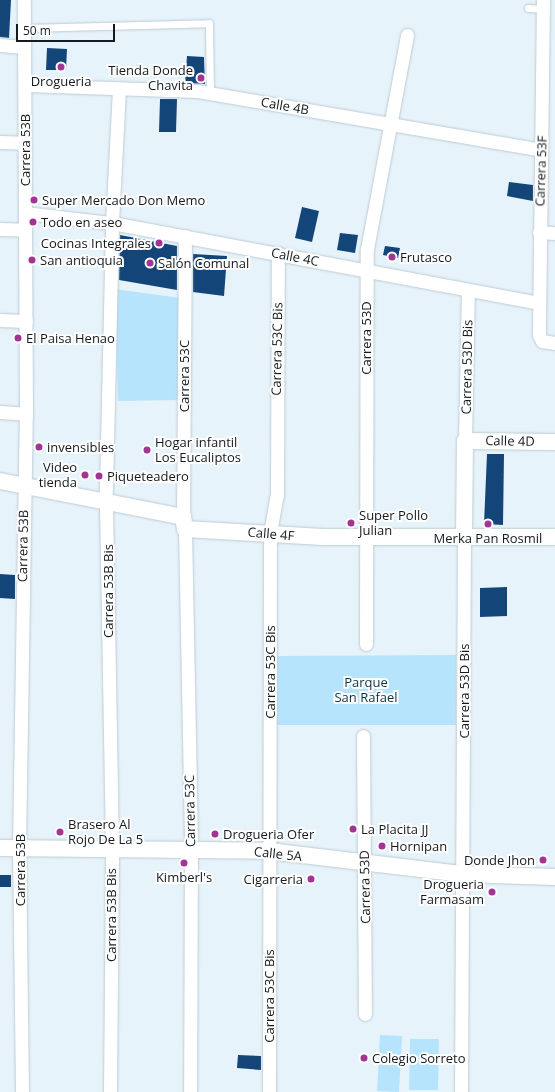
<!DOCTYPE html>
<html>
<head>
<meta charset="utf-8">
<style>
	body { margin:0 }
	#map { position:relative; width:555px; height:1092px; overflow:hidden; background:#e6f3fb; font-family:"Open Sans",sans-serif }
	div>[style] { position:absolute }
	.green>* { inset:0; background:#b7e4fd }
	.building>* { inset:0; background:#134579 }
	.roads { filter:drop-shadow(0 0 1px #bdcbd2) drop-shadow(0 0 1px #bdcbd2) }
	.service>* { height:7px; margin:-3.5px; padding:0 3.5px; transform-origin:3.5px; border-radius:3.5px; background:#fff }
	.minor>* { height:13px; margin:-6.5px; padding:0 6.5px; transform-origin:6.5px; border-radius:6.5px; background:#fff }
	.tertiary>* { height:16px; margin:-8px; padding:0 8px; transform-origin:8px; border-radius:8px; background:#fff }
	.dots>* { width:11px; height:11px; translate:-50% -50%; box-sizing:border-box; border:2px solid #fefefe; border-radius:50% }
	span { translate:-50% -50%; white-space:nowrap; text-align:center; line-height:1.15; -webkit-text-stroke:4px #fefefe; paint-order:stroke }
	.poi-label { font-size:13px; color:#151a1d }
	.right { translate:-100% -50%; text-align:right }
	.left { translate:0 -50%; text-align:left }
	.street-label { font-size:13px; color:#151a1d }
	.park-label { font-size:13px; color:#0b3244 }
	.scale { position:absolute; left:16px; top:24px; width:99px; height:18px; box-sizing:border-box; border:2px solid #151a1d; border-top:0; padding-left:5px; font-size:12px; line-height:14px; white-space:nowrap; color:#151a1d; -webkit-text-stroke:3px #fefefe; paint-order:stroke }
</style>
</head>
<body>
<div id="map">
	<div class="green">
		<i style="clip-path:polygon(115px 289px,180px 298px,178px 400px,118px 401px)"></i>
		<i style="clip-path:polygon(456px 655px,456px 725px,275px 725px,275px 656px)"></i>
		<i style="clip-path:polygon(380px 1035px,402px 1036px,399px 1092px,377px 1091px)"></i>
		<i style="clip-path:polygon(410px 1039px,439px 1039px,438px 1090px,409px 1090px)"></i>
	</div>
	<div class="building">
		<i style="clip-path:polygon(0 0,11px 0,9px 38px,0 37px)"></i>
		<i style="clip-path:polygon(47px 48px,67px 49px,66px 70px,46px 70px)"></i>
		<i style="clip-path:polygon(187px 56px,204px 57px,205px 84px,185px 83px)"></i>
		<i style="clip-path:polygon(160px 99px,177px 99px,176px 132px,159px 132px)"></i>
		<i style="clip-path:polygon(509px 182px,533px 185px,533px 201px,507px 196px)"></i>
		<i style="clip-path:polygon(302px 207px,319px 211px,312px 242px,295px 238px)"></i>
		<i style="clip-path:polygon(340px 233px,358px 235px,355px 253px,337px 250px)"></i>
		<i style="clip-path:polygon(120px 235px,177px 246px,177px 290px,119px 280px)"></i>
		<i style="clip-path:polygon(385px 246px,400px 248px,398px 258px,383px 255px)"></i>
		<i style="clip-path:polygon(193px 254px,227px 256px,224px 296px,193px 292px)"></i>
		<i style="clip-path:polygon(487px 454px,504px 454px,503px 525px,484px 524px)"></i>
		<i style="clip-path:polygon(0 574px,15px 575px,15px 599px,0 598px)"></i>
		<i style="clip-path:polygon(507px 587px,507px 616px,480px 617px,480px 588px)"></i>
		<i style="clip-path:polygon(0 875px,11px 875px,11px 887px,0 887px)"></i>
		<i style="clip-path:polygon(238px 1055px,261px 1056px,261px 1070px,237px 1068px)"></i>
	</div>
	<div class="roads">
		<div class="service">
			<i style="left:528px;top:8px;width:15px;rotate:4deg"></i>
			<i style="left:24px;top:28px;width:185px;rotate:-1.5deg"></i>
			<i style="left:209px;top:23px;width:70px;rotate:89.2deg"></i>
		</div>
		<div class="minor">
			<i style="left:543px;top:0;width:335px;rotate:90.7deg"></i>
			<i style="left:539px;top:335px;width:7px;rotate:63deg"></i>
			<i style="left:542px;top:341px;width:13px;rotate:9deg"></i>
			<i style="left:0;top:45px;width:24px;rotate:5deg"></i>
			<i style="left:26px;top:85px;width:171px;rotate:2deg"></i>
			<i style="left:197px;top:91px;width:349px;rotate:9.7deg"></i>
			<i style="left:0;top:142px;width:24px;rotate:2deg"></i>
			<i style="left:25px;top:213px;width:88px;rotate:6.6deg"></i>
			<i style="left:112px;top:223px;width:434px;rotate:10.6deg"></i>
			<i style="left:0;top:229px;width:24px;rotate:2deg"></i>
			<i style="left:539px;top:232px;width:16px;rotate:4deg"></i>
			<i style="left:0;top:320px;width:26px;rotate:2deg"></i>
			<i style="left:0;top:412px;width:26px;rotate:4deg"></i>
			<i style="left:465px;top:441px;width:151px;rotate:-88.9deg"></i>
			<i style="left:183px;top:517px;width:281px;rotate:-89.6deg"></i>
			<i style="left:185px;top:529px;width:309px;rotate:88.9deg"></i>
			<i style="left:191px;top:838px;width:254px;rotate:90.2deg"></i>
			<i style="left:366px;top:644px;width:395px;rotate:-89.9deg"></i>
			<i style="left:367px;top:249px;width:218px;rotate:-79.4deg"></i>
			<i style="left:363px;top:736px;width:278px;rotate:89.6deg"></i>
			<i style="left:22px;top:1092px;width:243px;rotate:-90.7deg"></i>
			<i style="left:19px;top:849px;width:435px;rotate:-89.1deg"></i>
			<i style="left:26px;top:414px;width:414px;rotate:-90.3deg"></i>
			<i style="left:110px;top:1092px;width:244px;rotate:-89.5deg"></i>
			<i style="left:112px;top:848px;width:360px;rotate:-91deg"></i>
			<i style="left:106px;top:488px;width:265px;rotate:-88.7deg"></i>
			<i style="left:112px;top:223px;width:133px;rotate:-87deg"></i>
			<i style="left:269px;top:1092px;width:559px;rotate:-89.9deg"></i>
			<i style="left:270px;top:533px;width:39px;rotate:-80deg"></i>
			<i style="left:277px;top:495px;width:242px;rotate:-89.8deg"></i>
			<i style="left:461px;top:1092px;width:556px;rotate:-89.69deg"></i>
		</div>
		<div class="tertiary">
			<i style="left:0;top:481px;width:187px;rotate:11.1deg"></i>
			<i style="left:183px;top:517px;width:12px;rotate:81deg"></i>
			<i style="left:185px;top:529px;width:138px;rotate:3.3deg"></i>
			<i style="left:323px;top:537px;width:232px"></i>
			<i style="left:464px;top:536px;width:95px;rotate:-89.4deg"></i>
			<i style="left:465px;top:441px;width:90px;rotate:0.6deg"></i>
			<i style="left:0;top:848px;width:269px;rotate:0.6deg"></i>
			<i style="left:269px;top:851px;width:195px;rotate:6.8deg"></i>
			<i style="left:463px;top:874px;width:92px;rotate:1.9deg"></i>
		</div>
	</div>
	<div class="dots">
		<i style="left:61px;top:67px;background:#a23493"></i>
		<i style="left:201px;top:78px;background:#a23493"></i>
		<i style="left:34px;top:200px;background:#a23493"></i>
		<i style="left:33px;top:222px;background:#a23493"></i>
		<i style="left:159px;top:243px;background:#a23493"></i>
		<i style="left:392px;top:257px;background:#a23493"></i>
		<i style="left:32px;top:260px;background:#a23493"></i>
		<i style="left:150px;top:263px;background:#a23493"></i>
		<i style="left:18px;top:338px;background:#a23493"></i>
		<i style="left:39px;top:447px;background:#a23493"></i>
		<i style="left:147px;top:450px;background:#a23493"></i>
		<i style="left:85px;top:475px;background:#a23493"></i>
		<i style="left:99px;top:476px;background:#a23493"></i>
		<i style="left:351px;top:523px;background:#a23493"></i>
		<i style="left:488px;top:524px;background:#a23493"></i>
		<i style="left:353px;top:829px;background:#a23493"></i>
		<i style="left:60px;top:832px;background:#a23493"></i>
		<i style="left:215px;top:834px;background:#a23493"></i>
		<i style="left:382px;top:846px;background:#a23493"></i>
		<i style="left:543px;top:860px;background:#a23493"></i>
		<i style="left:184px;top:863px;background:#a23493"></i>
		<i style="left:311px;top:879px;background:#a23493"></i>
		<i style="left:492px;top:892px;background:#a23493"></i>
		<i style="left:364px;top:1058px;background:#a23493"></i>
	</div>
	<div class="poi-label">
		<span class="right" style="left:193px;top:78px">Tienda Donde<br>Chavita</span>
		<span style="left:61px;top:81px">Drogueria</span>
		<span class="left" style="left:42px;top:200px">Super Mercado Don Memo</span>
		<span class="left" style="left:41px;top:222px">Todo en aseo</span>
		<span class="right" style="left:151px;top:243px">Cocinas Integrales</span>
		<span class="left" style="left:400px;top:257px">Frutasco</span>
		<span class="left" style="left:40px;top:260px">San antioquia</span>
		<span class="left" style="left:158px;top:263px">Salón Comunal</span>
		<span class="left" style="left:26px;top:338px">El Paisa Henao</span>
		<span class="left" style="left:155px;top:450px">Hogar infantil<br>Los Eucaliptos</span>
		<span class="left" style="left:47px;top:447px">invensibles</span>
		<span class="right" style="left:77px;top:475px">Video<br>tienda</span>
		<span class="left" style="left:107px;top:476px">Piqueteadero</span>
		<span class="left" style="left:359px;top:523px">Super Pollo<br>Julian</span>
		<span style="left:488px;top:538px">Merka Pan Rosmil</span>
		<span class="left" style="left:68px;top:832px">Brasero Al<br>Rojo De La 5</span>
		<span class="left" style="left:361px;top:829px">La Placita JJ</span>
		<span class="left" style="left:223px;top:834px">Drogueria Ofer</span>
		<span class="left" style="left:390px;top:846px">Hornipan</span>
		<span class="right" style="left:535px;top:860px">Donde Jhon</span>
		<span style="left:184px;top:877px">Kimberl's</span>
		<span class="right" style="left:303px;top:879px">Cigarreria</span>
		<span class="right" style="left:484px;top:892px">Drogueria<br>Farmasam</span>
		<span class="left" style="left:372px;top:1058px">Colegio Sorreto</span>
	</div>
	<div class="street-label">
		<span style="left:285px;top:106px;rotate:10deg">Calle 4B</span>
		<span style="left:25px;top:150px;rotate:-90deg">Carrera 53B</span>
		<span style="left:541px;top:171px;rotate:-88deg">Carrera 53F</span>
		<span style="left:295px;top:257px;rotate:11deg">Calle 4C</span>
		<span style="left:366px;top:338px;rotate:-90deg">Carrera 53D</span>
		<span style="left:277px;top:349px;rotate:-89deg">Carrera 53C Bis</span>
		<span style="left:467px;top:367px;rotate:-89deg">Carrera 53D Bis</span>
		<span style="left:184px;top:376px;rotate:-90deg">Carrera 53C</span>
		<span style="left:510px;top:441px;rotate:1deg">Calle 4D</span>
		<span style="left:271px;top:534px;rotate:5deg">Calle 4F</span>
		<span style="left:23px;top:546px;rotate:-89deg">Carrera 53B</span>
		<span style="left:108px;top:591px;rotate:-90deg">Carrera 53B Bis</span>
		<span style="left:270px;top:672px;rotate:-90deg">Carrera 53C Bis</span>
		<span style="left:464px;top:691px;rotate:-90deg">Carrera 53D Bis</span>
		<span style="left:190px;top:811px;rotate:-91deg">Carrera 53C</span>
		<span style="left:278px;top:854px;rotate:6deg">Calle 5A</span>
		<span style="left:20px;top:870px;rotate:-90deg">Carrera 53B</span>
		<span style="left:365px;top:887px;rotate:-91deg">Carrera 53D</span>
		<span style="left:111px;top:915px;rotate:-90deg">Carrera 53B Bis</span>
		<span style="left:269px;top:996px;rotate:-90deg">Carrera 53C Bis</span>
	</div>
	<div class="park-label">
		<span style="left:366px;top:690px">Parque<br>San Rafael</span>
	</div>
	<div class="scale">50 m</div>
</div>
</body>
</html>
